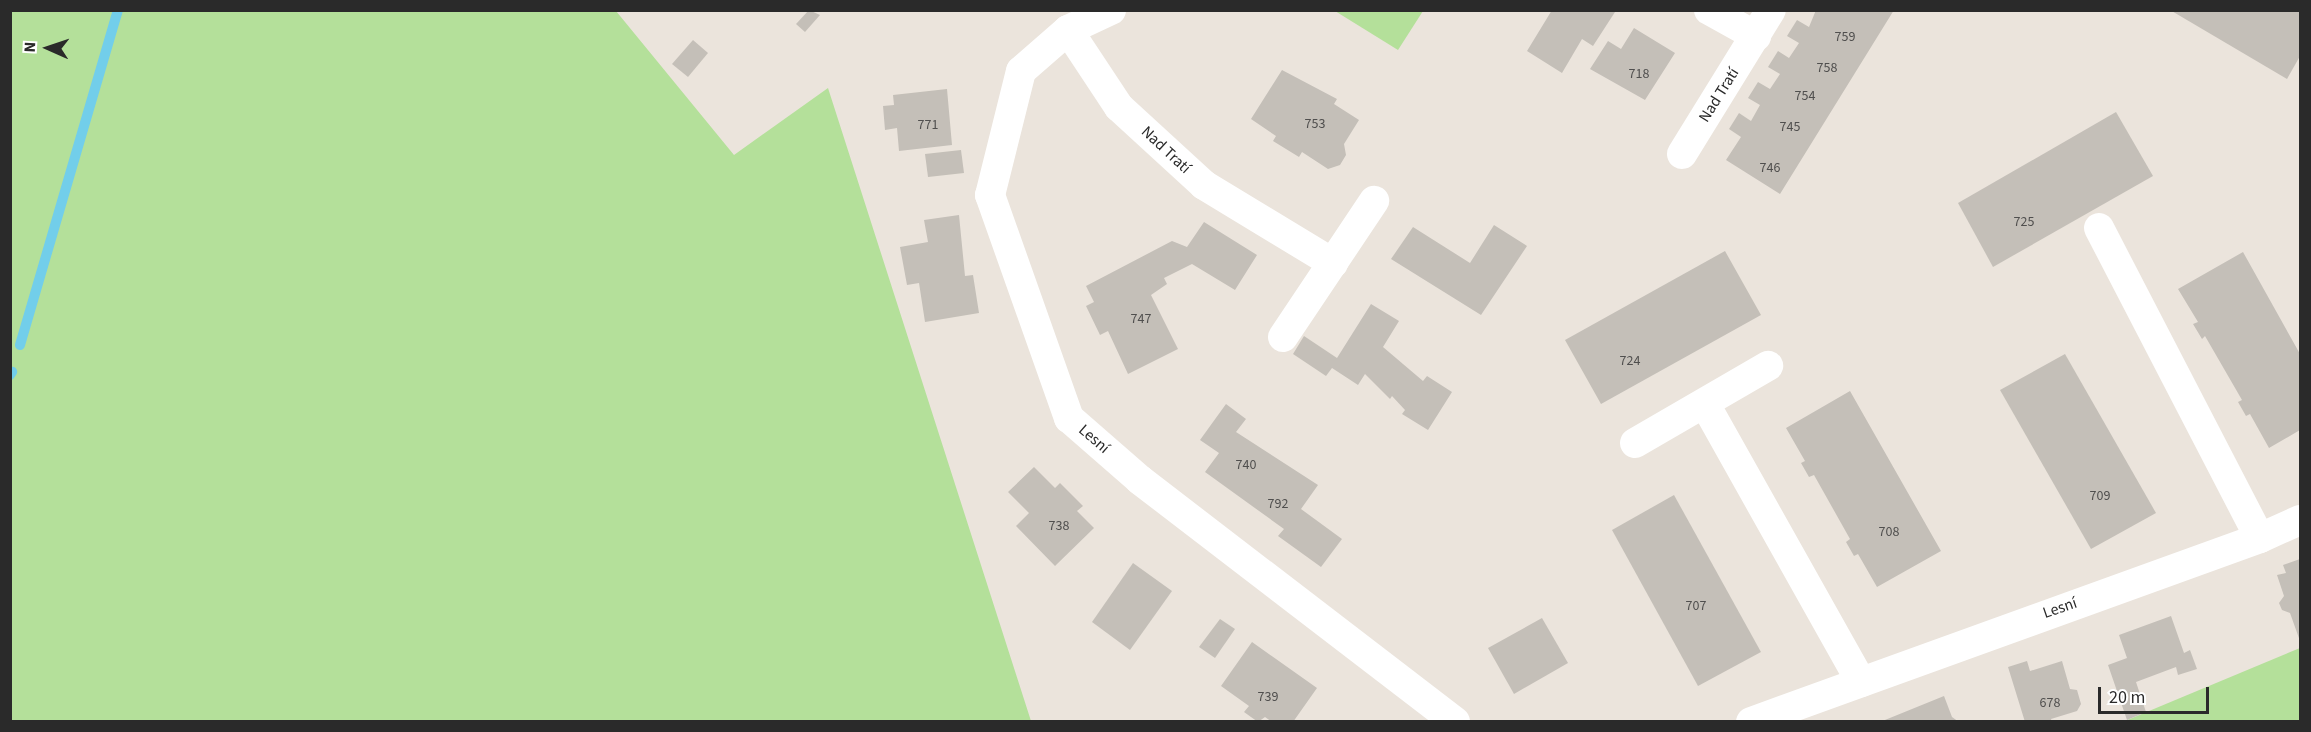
<!DOCTYPE html>
<html>
<head>
<meta charset="utf-8">
<style>
	body { margin:0 }
	#map { position:relative; width:2311px; height:732px; overflow:hidden; background:#ebe4dc; font-family:"Source Sans 3",sans-serif }
	div>[style] { position:absolute }
	.green>* { inset:0; background:#b4e09a }
	.stream>* { height:10px; margin:-5px; padding:0 5px; transform-origin:5px; border-radius:5px; background:#72ceea }
	.building>* { inset:0; background:#c4bfb8 }
	.minor>* { height:30px; margin:-15px; padding:0 15px; transform-origin:15px; border-radius:15px; background:#fff }
	span { translate:-50% -50%; white-space:nowrap; text-align:center; line-height:1.15; -webkit-text-stroke:6px #fff; paint-order:stroke }
	.number-label { font-size:14px; color:#504f4e }
	.number-label span { -webkit-text-stroke-width:0 }
	.street-label { font-size:16px; color:#2a2a2a }
	.frame { position:absolute; inset:0; border:12px solid #2a2a2a; pointer-events:none }
	.north { position:absolute; left:18px; top:18px; width:60px; height:60px; -webkit-text-stroke:4px #fff; paint-order:stroke; rotate:273deg; font-size:16px; font-weight:700; line-height:24px; text-align:center; color:#2a2a2a }
	.north::after { content:''; display:block; margin:auto; width:21px; height:27px; background:#2a2a2a; clip-path:polygon(50% 0,100% 100%,50% 72%,0 100%) }
	.scale { position:absolute; left:2098px; top:687px; width:111px; height:27px; box-sizing:border-box; border:3px solid #2a2a2a; border-top:0; padding-left:8px; font-size:18px; line-height:21px; white-space:nowrap; color:#2a2a2a; -webkit-text-stroke:4px #fff; paint-order:stroke }
</style>
</head>
<body>
<div id="map">
	<div class="green">
		<i style="clip-path:polygon(10px 11px,616px 11px,734px 155px,828px 88px,1031px 721px,11px 721px)"></i>
		<i style="clip-path:polygon(1335px 11px,1423px 11px,1398px 50px)"></i>
		<i style="clip-path:polygon(2300px 648px,2300px 721px,2125px 721px)"></i>
	</div>
	<div class="stream">
		<i style="left:20px;top:345px;width:349px;rotate:-73.7deg"></i>
		<i style="left:10px;top:375px;width:4px;rotate:-56deg"></i>
	</div>
	<div class="building">
		<i style="clip-path:polygon(809px 10px,820px 15px,805px 32px,796px 24px)"></i>
		<i style="clip-path:polygon(1552px 10px,1615px 12px,1593px 46px,1582px 39px,1562px 73px,1527px 51px)"></i>
		<i style="clip-path:polygon(1816px 10px,1894px 10px,1780px 194px,1726px 160px,1741px 137px,1729px 129px,1739px 113px,1751px 121px,1760px 105px,1748px 98px,1758px 82px,1770px 89px,1780px 74px,1768px 67px,1778px 51px,1789px 58px,1799px 43px,1787px 36px,1797px 20px,1809px 27px)"></i>
		<i style="clip-path:polygon(2170px 10px,2300px 10px,2300px 56px,2287px 79px)"></i>
		<i style="clip-path:polygon(1634px 28px,1675px 53px,1645px 100px,1590px 69px,1608px 41px,1621px 49px)"></i>
		<i style="clip-path:polygon(693px 40px,708px 53px,688px 77px,672px 64px)"></i>
		<i style="clip-path:polygon(1282px 70px,1337px 99px,1334px 104px,1359px 120px,1344px 144px,1346px 155px,1340px 165px,1328px 169px,1302px 152px,1299px 157px,1273px 141px,1276px 136px,1251px 119px)"></i>
		<i style="clip-path:polygon(947px 89px,952px 145px,899px 151px,897px 128px,885px 130px,883px 106px,894px 105px,893px 95px)"></i>
		<i style="clip-path:polygon(2116px 112px,2153px 176px,1993px 267px,1958px 203px)"></i>
		<i style="clip-path:polygon(961px 150px,964px 173px,928px 177px,925px 154px)"></i>
		<i style="clip-path:polygon(959px 215px,965px 276px,973px 275px,979px 313px,925px 322px,919px 283px,907px 285px,900px 247px,928px 242px,924px 220px)"></i>
		<i style="clip-path:polygon(1204px 222px,1257px 255px,1235px 290px,1192px 264px,1164px 278px,1167px 284px,1151px 295px,1178px 349px,1128px 374px,1108px 331px,1100px 335px,1086px 306px,1094px 302px,1086px 286px,1172px 241px,1187px 247px)"></i>
		<i style="clip-path:polygon(1494px 225px,1527px 246px,1481px 315px,1391px 259px,1413px 227px,1470px 263px)"></i>
		<i style="clip-path:polygon(1725px 251px,1761px 315px,1601px 404px,1565px 340px)"></i>
		<i style="clip-path:polygon(2243px 252px,2300px 354px,2300px 430px,2269px 448px,2250px 414px,2246px 416px,2238px 402px,2242px 400px,2205px 336px,2202px 339px,2193px 324px,2198px 322px,2178px 289px)"></i>
		<i style="clip-path:polygon(1371px 304px,1399px 321px,1383px 347px,1423px 381px,1427px 376px,1452px 392px,1428px 430px,1402px 414px,1405px 410px,1392px 396px,1390px 399px,1365px 374px,1358px 385px,1332px 368px,1326px 376px,1293px 354px,1304px 336px,1337px 358px)"></i>
		<i style="clip-path:polygon(2065px 354px,2156px 513px,2091px 549px,2000px 390px)"></i>
		<i style="clip-path:polygon(1850px 391px,1941px 551px,1877px 587px,1858px 554px,1854px 556px,1846px 542px,1850px 539px,1814px 475px,1809px 477px,1801px 463px,1805px 461px,1786px 428px)"></i>
		<i style="clip-path:polygon(1226px 404px,1246px 419px,1236px 432px,1318px 485px,1301px 509px,1342px 539px,1321px 567px,1278px 536px,1284px 529px,1205px 472px,1219px 453px,1200px 440px)"></i>
		<i style="clip-path:polygon(1034px 467px,1055px 488px,1060px 483px,1083px 506px,1077px 511px,1094px 528px,1055px 566px,1016px 526px,1029px 513px,1008px 492px)"></i>
		<i style="clip-path:polygon(1674px 495px,1761px 652px,1698px 686px,1612px 530px)"></i>
		<i style="clip-path:polygon(2300px 559px,2300px 641px,2290px 613px,2282px 610px,2279px 603px,2284px 596px,2277px 575px,2286px 573px,2283px 565px)"></i>
		<i style="clip-path:polygon(1133px 563px,1172px 591px,1130px 650px,1092px 622px)"></i>
		<i style="clip-path:polygon(2171px 616px,2184px 653px,2190px 650px,2197px 669px,2178px 675px,2176px 667px,2136px 682px,2146px 712px,2127px 720px,2108px 665px,2127px 658px,2119px 635px)"></i>
		<i style="clip-path:polygon(1542px 618px,1568px 663px,1514px 694px,1488px 648px)"></i>
		<i style="clip-path:polygon(1220px 619px,1235px 629px,1215px 658px,1199px 647px)"></i>
		<i style="clip-path:polygon(1252px 642px,1317px 688px,1293px 722px,1272px 722px,1265px 717px,1258px 722px,1244px 712px,1249px 706px,1221px 686px)"></i>
		<i style="clip-path:polygon(2027px 661px,2030px 671px,2062px 661px,2070px 689px,2077px 690px,2081px 704px,2077px 711px,2051px 719px,2052px 722px,2025px 722px,2008px 667px)"></i>
		<i style="clip-path:polygon(1944px 696px,1952px 717px,1959px 722px,1880px 722px)"></i>
	</div>
	<div class="minor">
		<i style="left:1111px;top:10px;width:47px;rotate:155.1deg"></i>
		<i style="left:1068px;top:30px;width:62px;rotate:138.9deg"></i>
		<i style="left:1021px;top:71px;width:128px;rotate:104deg"></i>
		<i style="left:990px;top:195px;width:237px;rotate:70.5deg"></i>
		<i style="left:1069px;top:418px;width:94px;rotate:41.1deg"></i>
		<i style="left:1140px;top:480px;width:397px;rotate:37.5deg"></i>
		<i style="left:1709px;top:10px;width:54px;rotate:29deg"></i>
		<i style="left:1068px;top:30px;width:92px;rotate:56.5deg"></i>
		<i style="left:1119px;top:107px;width:115px;rotate:42.5deg"></i>
		<i style="left:1204px;top:185px;width:151px;rotate:31.2deg"></i>
		<i style="left:1682px;top:154px;width:169px;rotate:-58.3deg"></i>
		<i style="left:2099px;top:228px;width:349px;rotate:62.6deg"></i>
		<i style="left:1283px;top:337px;width:164px;rotate:-56.2deg"></i>
		<i style="left:1705px;top:404px;width:319px;rotate:60.7deg"></i>
		<i style="left:1635px;top:443px;width:154px;rotate:-30.1deg"></i>
		<i style="left:1751px;top:722px;width:541px;rotate:-19.87deg"></i>
		<i style="left:2260px;top:538px;width:44px;rotate:-24.2deg"></i>
	</div>
	<div class="number-label">
		<span style="left:1845px;top:37px">759</span>
		<span style="left:1827px;top:68px">758</span>
		<span style="left:1639px;top:74px">718</span>
		<span style="left:1805px;top:96px">754</span>
		<span style="left:1315px;top:124px">753</span>
		<span style="left:928px;top:125px">771</span>
		<span style="left:1790px;top:127px">745</span>
		<span style="left:1770px;top:168px">746</span>
		<span style="left:2024px;top:222px">725</span>
		<span style="left:1141px;top:319px">747</span>
		<span style="left:1630px;top:361px">724</span>
		<span style="left:1246px;top:465px">740</span>
		<span style="left:2100px;top:496px">709</span>
		<span style="left:1278px;top:504px">792</span>
		<span style="left:1059px;top:526px">738</span>
		<span style="left:1889px;top:532px">708</span>
		<span style="left:1696px;top:606px">707</span>
		<span style="left:1268px;top:697px">739</span>
		<span style="left:2050px;top:703px">678</span>
	</div>
	<div class="street-label">
		<span style="left:1719px;top:95px;rotate:-58deg">Nad Tratí</span>
		<span style="left:1166px;top:150px;rotate:43deg">Nad Tratí</span>
		<span style="left:1094px;top:439px;rotate:41deg">Lesní</span>
		<span style="left:2060px;top:608px;rotate:-19deg">Lesní</span>
	</div>
	<div class="frame"></div>
	<div class="north">N</div>
	<div class="scale">20 m</div>
</div>
</body>
</html>
